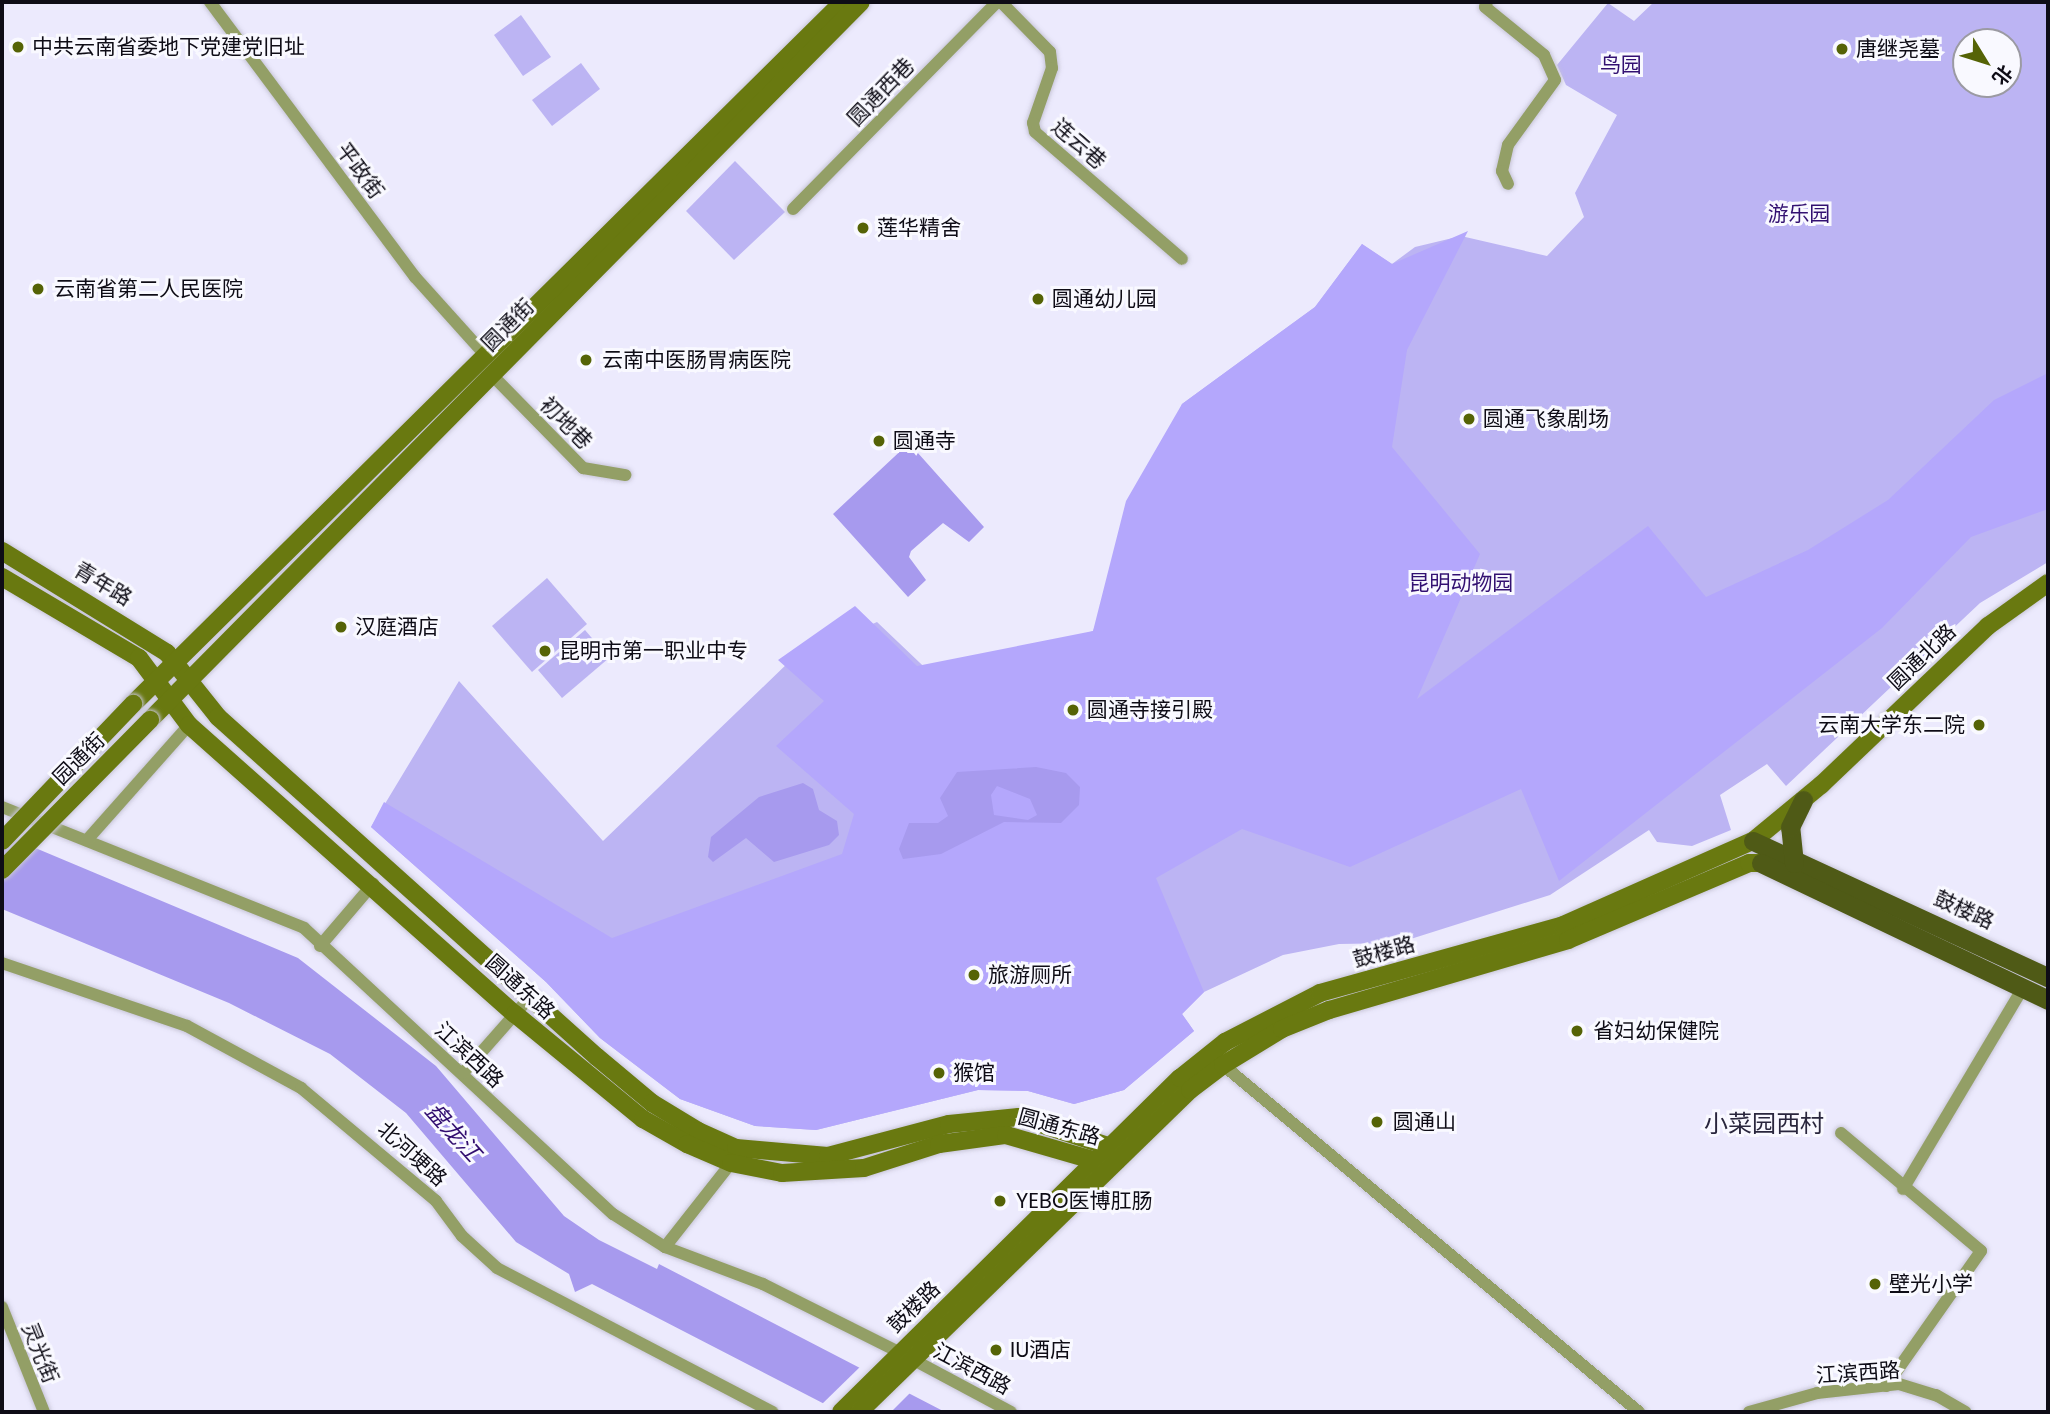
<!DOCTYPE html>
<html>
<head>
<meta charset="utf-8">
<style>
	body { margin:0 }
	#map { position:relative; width:2050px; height:1414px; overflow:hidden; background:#eceafd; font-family:Poppins,"Noto Sans SC",sans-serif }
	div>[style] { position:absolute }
	.green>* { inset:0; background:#bcb4f3 }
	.forest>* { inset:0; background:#b4a7fc }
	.water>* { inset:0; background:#a79aee }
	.pier>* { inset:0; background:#eceafd }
	.roads { filter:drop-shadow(0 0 2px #c8c6d8) drop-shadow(0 0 2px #c8c6d8) }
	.street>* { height:12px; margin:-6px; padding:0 6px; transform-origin:6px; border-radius:6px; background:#939f66 }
	.secondary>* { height:18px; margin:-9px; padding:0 9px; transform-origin:9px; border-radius:9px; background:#697910 }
	.primary>* { height:19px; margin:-9.5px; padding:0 9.5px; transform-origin:9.5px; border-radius:9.5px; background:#4f5a16 }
	.bridges { filter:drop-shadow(0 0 2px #c8c6d8) drop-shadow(0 0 2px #c8c6d8) }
	.secondary-bridge>* { height:18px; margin:-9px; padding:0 9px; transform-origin:9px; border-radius:9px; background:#697910 }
	.dots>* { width:19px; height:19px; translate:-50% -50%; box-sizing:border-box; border:4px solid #f9f9ff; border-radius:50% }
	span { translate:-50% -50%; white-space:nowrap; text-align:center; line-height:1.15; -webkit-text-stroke:6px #f9f9ff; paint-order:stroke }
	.poi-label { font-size:21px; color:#0e0c16 }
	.left { translate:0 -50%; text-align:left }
	.right { translate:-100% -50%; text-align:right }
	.park-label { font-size:21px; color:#321071 }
	.street-label { font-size:21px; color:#0e0c16 }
	.water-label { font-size:23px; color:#310d6f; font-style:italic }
	.quarter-label { font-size:24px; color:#29263d }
	.frame { position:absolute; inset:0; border:4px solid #0e0c16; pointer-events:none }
	.north { position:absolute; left:1952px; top:28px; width:70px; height:70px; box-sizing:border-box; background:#f9f9ff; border:2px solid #9b9aa2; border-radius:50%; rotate:128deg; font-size:19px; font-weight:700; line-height:28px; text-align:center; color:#0e0c16 }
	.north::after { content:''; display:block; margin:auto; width:24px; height:32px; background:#556306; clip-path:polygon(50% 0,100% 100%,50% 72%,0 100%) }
</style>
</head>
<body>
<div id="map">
	<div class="green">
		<i style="clip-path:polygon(evenodd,1654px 2px,2048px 2px,2048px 562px,1980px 603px,1786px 786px,1767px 764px,1720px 795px,1731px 830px,1692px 846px,1657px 842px,1649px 830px,1550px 895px,1398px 943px,1339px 944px,1283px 955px,1204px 992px,1182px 1014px,1194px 1031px,1124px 1090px,1074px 1104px,1028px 1091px,978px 1090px,816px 1130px,755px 1126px,680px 1099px,600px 1038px,546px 982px,371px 827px,459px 681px,603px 841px,791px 660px,877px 622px,940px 682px,1093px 631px,1182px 404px,1315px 307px,1362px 244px,1392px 264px,1415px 247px,1461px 236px,1547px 256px,1584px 217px,1575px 193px,1617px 115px,1566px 85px,1557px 65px,1608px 3px,1634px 21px,1654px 2px,1966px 42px,2008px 42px,2008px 84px,1966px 84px,1966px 42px)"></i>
		<i style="clip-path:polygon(521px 15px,551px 57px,523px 76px,494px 35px)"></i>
		<i style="clip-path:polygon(581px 63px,600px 89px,552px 126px,532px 100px)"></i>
		<i style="clip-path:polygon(735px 161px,785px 212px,734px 260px,686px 211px)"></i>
		<i style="clip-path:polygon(547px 578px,587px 624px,532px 672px,492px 626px)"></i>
		<i style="clip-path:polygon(585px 630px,609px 658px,562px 698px,538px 670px)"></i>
	</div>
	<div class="forest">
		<i style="clip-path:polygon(1468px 231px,1407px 350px,1392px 447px,1480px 554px,1417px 699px,1648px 526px,1706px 597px,1808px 550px,1888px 500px,1994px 400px,2048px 373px,2048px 509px,1971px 537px,1882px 628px,1559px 881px,1521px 789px,1350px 867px,1242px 829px,1156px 878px,1204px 992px,1182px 1014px,1194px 1031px,1124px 1090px,1074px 1104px,1028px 1091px,978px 1090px,816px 1130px,755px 1126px,680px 1099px,600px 1038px,546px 982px,371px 827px,384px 802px,612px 938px,842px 854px,854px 814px,776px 746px,824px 701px,778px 660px,855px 606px,917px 666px,1093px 631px,1126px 501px,1182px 404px,1315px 307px,1362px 244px,1392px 264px)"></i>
	</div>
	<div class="water">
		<i style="clip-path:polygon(909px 443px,984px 527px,969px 542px,943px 523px,911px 551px,909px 557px,926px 580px,908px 597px,833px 514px)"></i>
		<i style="clip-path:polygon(evenodd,1036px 767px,1066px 773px,1080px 787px,1079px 805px,1061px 823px,1004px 822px,941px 854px,903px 859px,899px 849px,909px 823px,938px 823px,948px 816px,940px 798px,957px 772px,1036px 767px,997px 786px,1030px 799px,1037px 815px,1028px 820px,994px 815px,991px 795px,997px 786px)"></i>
		<i style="clip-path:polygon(803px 783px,813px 789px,819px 810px,837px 821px,839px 835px,829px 845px,774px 862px,746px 838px,713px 862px,708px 857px,711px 837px,759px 797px)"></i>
		<i style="clip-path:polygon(2px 834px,298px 958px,436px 1066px,564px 1216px,599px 1240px,657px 1269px,659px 1264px,945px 1412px,840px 1412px,592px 1284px,575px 1292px,569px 1274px,516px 1242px,406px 1113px,330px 1054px,229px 1003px,2px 909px)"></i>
	</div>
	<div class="pier">
		<i style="clip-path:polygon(863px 1364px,914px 1389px,891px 1412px,832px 1412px,820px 1406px)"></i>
	</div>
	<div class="roads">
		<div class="street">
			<i style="left:210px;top:2px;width:343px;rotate:53.3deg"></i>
			<i style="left:415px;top:277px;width:108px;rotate:48deg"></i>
			<i style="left:1001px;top:2px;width:70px;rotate:45.6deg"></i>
			<i style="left:1050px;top:52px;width:16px;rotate:83deg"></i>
			<i style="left:1052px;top:68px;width:58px;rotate:109.1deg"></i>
			<i style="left:1033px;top:123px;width:9px;rotate:77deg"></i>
			<i style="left:1035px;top:132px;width:194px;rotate:40.8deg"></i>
			<i style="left:1487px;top:2px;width:5px;rotate:112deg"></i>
			<i style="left:1485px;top:7px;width:76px;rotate:39.1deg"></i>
			<i style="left:1544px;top:55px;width:27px;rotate:66deg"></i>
			<i style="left:1555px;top:80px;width:80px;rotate:125.9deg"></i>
			<i style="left:1508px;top:145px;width:27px;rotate:103deg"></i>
			<i style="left:1502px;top:171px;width:14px;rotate:65deg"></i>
			<i style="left:793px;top:209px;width:291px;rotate:-45.4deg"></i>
			<i style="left:491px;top:374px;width:132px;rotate:45.6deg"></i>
			<i style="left:583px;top:468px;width:43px;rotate:9.5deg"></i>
			<i style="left:2px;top:807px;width:325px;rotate:21.8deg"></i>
			<i style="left:304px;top:928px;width:421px;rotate:42.8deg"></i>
			<i style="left:613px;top:1214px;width:62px;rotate:32.4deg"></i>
			<i style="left:665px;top:1247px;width:105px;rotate:20.7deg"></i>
			<i style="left:763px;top:1284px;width:152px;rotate:26.6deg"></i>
			<i style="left:87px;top:840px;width:154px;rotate:-48.4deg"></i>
			<i style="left:320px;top:946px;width:82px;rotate:-49.5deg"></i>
			<i style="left:2px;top:963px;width:195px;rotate:18.8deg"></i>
			<i style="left:187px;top:1026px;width:130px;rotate:28.5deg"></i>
			<i style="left:301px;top:1088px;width:176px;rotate:39.9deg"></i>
			<i style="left:436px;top:1201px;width:44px;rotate:53.4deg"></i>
			<i style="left:462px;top:1236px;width:47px;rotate:42.4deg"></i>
			<i style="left:497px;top:1268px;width:311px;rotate:27.6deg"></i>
			<i style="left:1223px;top:1065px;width:542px;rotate:39.83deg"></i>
			<i style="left:463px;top:1073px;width:101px;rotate:-48.6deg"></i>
			<i style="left:1841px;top:1133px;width:183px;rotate:40.1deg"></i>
			<i style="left:1981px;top:1251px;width:165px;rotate:125.1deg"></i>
			<i style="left:1903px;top:1189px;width:234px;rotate:-59.2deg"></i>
			<i style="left:665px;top:1247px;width:107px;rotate:-51.8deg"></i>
			<i style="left:2px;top:1307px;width:113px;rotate:68.2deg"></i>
			<i style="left:914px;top:1360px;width:110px;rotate:28.2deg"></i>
			<i style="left:1749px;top:1412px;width:71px;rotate:-15.6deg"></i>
			<i style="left:1817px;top:1393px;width:82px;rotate:-6.3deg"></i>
			<i style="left:1899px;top:1384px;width:39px;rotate:17deg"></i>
			<i style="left:1936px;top:1395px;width:34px;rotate:30deg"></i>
		</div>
		<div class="secondary">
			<i style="left:2px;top:551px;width:194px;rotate:31.7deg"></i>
			<i style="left:167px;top:653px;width:82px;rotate:51.4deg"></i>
			<i style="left:218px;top:717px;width:509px;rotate:41.9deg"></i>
			<i style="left:597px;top:1057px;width:72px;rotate:39.9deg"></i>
			<i style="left:652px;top:1103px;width:54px;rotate:31.3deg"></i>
			<i style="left:698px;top:1131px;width:42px;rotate:24.1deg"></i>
			<i style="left:736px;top:1148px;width:92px;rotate:5deg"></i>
			<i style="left:828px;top:1156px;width:125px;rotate:-14.8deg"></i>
			<i style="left:949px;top:1124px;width:70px;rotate:-5.7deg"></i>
			<i style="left:1019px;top:1117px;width:97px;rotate:18.1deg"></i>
			<i style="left:1111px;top:1147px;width:15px;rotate:67deg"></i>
			<i style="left:2px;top:577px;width:159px;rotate:30.6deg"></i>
			<i style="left:139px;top:658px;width:84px;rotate:53.3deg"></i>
			<i style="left:189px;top:725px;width:436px;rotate:41.6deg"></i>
			<i style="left:515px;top:1014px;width:166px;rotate:39.4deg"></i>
			<i style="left:643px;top:1119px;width:51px;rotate:29.6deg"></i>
			<i style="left:687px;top:1144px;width:48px;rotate:23.4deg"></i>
			<i style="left:731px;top:1163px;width:52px;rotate:11.1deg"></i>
			<i style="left:782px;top:1173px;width:82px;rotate:-3.5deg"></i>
			<i style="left:864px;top:1168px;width:79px;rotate:-17.7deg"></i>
			<i style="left:939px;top:1144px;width:68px;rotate:-7.7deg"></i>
			<i style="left:1006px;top:1135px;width:101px;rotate:16.1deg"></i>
			<i style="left:133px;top:704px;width:998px;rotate:-44.68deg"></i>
			<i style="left:150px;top:720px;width:1010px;rotate:-45.28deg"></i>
			<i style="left:841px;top:1412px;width:476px;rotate:-44.6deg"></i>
			<i style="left:1180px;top:1078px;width:58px;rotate:-38.7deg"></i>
			<i style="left:1225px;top:1042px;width:107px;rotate:-27.3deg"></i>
			<i style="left:1320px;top:993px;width:252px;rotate:-15.6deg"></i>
			<i style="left:1563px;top:925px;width:208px;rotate:-23.9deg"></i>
			<i style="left:1753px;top:841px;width:88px;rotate:-39.5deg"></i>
			<i style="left:1821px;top:785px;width:231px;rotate:-43.6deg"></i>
			<i style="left:1988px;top:626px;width:74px;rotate:-35.6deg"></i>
			<i style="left:859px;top:1412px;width:462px;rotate:-44.2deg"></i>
			<i style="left:1190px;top:1090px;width:41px;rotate:-37.1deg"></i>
			<i style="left:1223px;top:1065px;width:69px;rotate:-31.4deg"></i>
			<i style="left:1282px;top:1029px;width:51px;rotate:-22deg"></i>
			<i style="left:1329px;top:1010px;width:249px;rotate:-16.3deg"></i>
			<i style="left:1568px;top:940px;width:197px;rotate:-23deg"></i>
			<i style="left:1749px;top:863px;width:12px"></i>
		</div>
		<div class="primary">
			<i style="left:1753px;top:841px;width:325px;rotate:24.8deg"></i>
			<i style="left:1761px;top:863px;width:318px;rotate:25.5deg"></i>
			<i style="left:1794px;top:863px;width:36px;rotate:-96deg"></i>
			<i style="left:1790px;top:827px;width:30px;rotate:-64deg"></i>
		</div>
	</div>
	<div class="bridges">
		<div class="secondary-bridge">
			<i style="left:2px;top:841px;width:190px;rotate:-46.3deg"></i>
			<i style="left:2px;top:870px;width:211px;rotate:-45.4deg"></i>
		</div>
	</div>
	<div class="dots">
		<i style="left:18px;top:47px;background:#556306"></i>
		<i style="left:1842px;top:49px;background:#556306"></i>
		<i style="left:863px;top:228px;background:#556306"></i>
		<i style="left:38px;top:289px;background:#556306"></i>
		<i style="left:1038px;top:299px;background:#556306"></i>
		<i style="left:586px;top:360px;background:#556306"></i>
		<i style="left:1469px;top:419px;background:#556306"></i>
		<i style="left:879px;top:441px;background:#556306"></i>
		<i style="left:341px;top:627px;background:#556306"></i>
		<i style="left:545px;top:651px;background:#556306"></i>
		<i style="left:1073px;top:710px;background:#556306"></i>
		<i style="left:1979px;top:725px;background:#556306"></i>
		<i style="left:974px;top:975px;background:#556306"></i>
		<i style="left:1577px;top:1031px;background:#556306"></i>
		<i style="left:939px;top:1073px;background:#556306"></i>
		<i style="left:1377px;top:1122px;background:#556306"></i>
		<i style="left:1000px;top:1201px;background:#556306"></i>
		<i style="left:1875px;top:1284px;background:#556306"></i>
		<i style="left:996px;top:1350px;background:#556306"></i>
	</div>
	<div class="poi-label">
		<span class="left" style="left:32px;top:47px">中共云南省委地下党建党旧址</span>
		<span class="left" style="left:1856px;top:49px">唐继尧墓</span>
		<span class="left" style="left:877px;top:228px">莲华精舍</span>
		<span class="left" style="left:54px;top:289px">云南省第二人民医院</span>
		<span class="left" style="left:1052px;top:299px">圆通幼儿园</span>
		<span class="left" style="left:602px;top:360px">云南中医肠胃病医院</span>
		<span class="left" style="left:1483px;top:419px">圆通飞象剧场</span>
		<span class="left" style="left:893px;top:441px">圆通寺</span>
		<span class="left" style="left:355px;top:627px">汉庭酒店</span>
		<span class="left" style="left:559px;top:651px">昆明市第一职业中专</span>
		<span class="left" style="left:1087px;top:710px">圆通寺接引殿</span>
		<span class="right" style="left:1965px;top:725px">云南大学东二院</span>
		<span class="left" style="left:988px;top:975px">旅游厕所</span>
		<span class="left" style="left:1593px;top:1031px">省妇幼保健院</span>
		<span class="left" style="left:953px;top:1073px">猴馆</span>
		<span class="left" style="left:1393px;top:1122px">圆通山</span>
		<span class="left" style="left:1016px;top:1201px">YEBO医博肛肠</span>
		<span class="left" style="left:1889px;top:1284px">壁光小学</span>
		<span class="left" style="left:1010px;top:1350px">IU酒店</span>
	</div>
	<div class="park-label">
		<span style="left:1621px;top:65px">鸟园</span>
		<span style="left:1799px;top:214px">游乐园</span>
		<span style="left:1461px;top:583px">昆明动物园</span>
	</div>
	<div class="street-label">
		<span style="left:881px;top:92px;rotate:-46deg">圆通西巷</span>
		<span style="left:1079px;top:144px;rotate:41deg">连云巷</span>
		<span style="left:360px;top:171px;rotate:53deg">平政街</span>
		<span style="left:508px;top:325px;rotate:-45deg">圆通街</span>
		<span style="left:566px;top:423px;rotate:45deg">初地巷</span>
		<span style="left:103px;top:584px;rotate:31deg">青年路</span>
		<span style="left:1922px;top:657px;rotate:-44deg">圆通北路</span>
		<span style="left:79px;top:759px;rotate:-45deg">园通街</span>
		<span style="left:1964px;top:910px;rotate:24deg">鼓楼路</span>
		<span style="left:1384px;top:952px;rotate:-16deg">鼓楼路</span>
		<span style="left:520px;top:987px;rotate:42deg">圆通东路</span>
		<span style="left:469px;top:1055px;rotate:43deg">江滨西路</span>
		<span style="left:1059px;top:1127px;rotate:15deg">圆通东路</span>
		<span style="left:412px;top:1154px;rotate:42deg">北河埂路</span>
		<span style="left:914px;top:1307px;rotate:-44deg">鼓楼路</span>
		<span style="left:40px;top:1353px;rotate:68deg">灵光街</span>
		<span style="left:972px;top:1369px;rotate:28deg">江滨西路</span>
		<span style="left:1858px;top:1373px;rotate:-4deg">江滨西路</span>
	</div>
	<div class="water-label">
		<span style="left:453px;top:1132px;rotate:48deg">盘龙江</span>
	</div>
	<div class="quarter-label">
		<span style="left:1764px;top:1124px">小菜园西村</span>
	</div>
	<div class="frame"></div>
	<div class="north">北</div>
</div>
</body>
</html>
